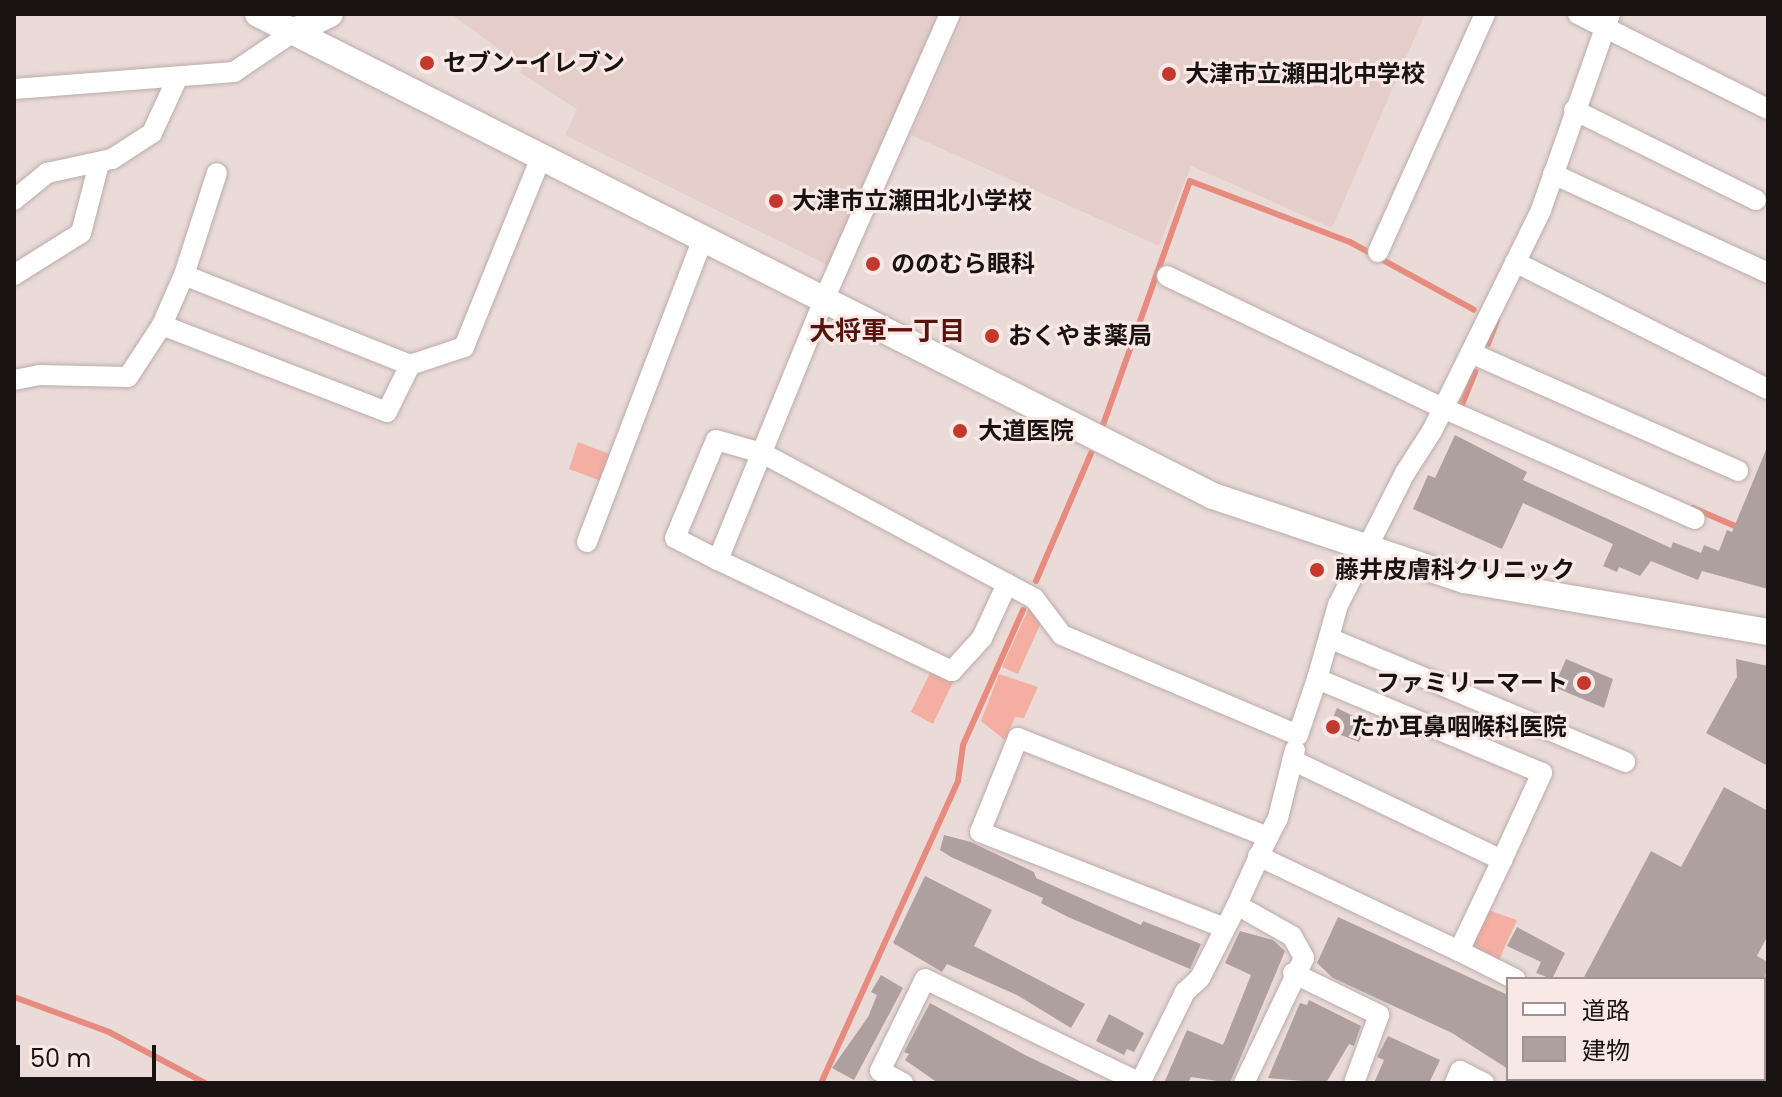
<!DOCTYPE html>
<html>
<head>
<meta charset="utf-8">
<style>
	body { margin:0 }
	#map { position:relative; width:1782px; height:1097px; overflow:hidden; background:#eadbd9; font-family:Poppins,"Noto Sans JP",sans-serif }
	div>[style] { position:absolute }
	.built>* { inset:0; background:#e5ceca }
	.green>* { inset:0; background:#f5aea2 }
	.stream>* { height:6px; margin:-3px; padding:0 3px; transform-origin:3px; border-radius:3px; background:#e68b7d }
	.building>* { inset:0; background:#aea09e }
	.roads { filter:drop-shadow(0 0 2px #bbacaa) drop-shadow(0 0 2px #bbacaa) }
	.minor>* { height:20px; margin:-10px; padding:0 10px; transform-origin:10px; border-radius:10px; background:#fff }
	.tertiary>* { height:26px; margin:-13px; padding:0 13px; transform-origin:13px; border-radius:13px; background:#fff }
	.dots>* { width:22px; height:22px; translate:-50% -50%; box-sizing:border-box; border:4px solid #f8e8e6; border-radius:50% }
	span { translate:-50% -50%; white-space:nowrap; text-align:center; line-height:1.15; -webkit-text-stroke:6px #f8e8e6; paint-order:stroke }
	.poi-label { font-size:24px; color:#181312; font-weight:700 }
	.left { translate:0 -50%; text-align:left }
	.right { translate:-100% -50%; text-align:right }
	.neighbourhood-label { font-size:26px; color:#57140e; font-weight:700 }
	.frame { position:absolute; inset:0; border:16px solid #181312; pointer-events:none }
	.legend { position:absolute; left:1506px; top:977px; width:260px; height:104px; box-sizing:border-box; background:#f8e8e6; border:2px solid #9e9391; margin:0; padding:10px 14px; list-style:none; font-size:24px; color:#181312 }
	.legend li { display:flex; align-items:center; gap:16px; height:40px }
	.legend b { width:40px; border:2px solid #9e9391 }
	.scale { position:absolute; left:16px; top:1045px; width:140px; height:36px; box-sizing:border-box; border:4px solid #181312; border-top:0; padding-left:10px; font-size:24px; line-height:28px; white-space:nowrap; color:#181312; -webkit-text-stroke:6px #f8e8e6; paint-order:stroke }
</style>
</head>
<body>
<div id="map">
	<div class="built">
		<i style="clip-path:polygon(451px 14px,938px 14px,829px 266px,565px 135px,577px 109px,520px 73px,522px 66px)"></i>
		<i style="clip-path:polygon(965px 14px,1425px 14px,1332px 228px,1191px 166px,1159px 246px,911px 135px)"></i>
	</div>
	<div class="green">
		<i style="clip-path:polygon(578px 442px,612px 455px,601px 481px,569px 469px)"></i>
		<i style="clip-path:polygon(1031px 603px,1043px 618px,1018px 674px,1002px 667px)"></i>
		<i style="clip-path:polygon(932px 669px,955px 678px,933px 724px,911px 712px)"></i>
		<i style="clip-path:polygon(999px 674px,1038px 687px,1024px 718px,1015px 717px,1005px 740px,981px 721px)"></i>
		<i style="clip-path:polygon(1488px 910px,1517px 920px,1498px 962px,1472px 947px)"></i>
	</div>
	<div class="stream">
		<i style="left:1488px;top:344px;width:25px;rotate:-69deg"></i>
		<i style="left:1466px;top:410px;width:6px;rotate:-149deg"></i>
		<i style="left:1461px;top:407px;width:38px;rotate:-68deg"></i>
		<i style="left:1103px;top:425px;width:259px;rotate:-70.4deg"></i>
		<i style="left:1190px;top:181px;width:171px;rotate:20.9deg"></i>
		<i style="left:1350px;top:242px;width:141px;rotate:28.7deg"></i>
		<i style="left:1693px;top:508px;width:53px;rotate:23.2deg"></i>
		<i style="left:1036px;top:581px;width:139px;rotate:-66.7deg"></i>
		<i style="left:14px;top:997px;width:101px;rotate:20.2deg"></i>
		<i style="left:109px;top:1032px;width:109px;rotate:28deg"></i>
		<i style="left:822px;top:1081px;width:329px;rotate:-65.6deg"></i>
		<i style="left:958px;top:781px;width:36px;rotate:-82deg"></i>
		<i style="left:963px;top:745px;width:148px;rotate:-66deg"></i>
	</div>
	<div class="building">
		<i style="clip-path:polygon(1455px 435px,1527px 472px,1523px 480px,1671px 548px,1673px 542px,1701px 553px,1704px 545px,1719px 551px,1727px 530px,1732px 532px,1768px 445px,1768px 589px,1702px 571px,1698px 580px,1651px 561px,1640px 576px,1619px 567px,1617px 572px,1603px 566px,1613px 544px,1523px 503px,1502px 549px,1413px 509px,1428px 475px,1435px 478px)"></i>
		<i style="clip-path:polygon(1566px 659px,1613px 679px,1604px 708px,1554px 687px)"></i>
		<i style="clip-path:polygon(1736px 659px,1768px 666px,1768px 766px,1706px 733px,1737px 677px)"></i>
		<i style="clip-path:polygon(1337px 708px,1367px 723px,1359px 742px,1328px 730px)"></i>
		<i style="clip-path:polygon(1724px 787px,1768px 811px,1768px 935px,1757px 956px,1768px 962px,1765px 979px,1583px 979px,1651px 851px,1681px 867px)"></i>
		<i style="clip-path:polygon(944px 835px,971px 842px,1034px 872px,1036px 878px,1141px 925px,1143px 921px,1201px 944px,1190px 969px,1068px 917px,1041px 903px,1043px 898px,951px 857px,940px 850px)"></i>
		<i style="clip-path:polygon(925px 876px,992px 910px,974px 946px,1085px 1004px,1071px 1028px,1017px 995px,947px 964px,942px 972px,893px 943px)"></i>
		<i style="clip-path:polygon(1338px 917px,1508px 995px,1508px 1069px,1452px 1033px,1333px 978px,1317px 963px)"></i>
		<i style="clip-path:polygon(1517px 927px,1565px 953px,1552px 979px,1536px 973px,1541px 962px,1507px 946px)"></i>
		<i style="clip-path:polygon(1240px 931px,1273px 940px,1285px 951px,1230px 1083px,1191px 1077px,1188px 1083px,1164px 1083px,1187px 1030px,1223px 1045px,1251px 975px,1225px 963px)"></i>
		<i style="clip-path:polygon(881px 975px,903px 988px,854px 1080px,832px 1068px,868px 1017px,877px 995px,871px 992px)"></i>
		<i style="clip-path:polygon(1309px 1000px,1361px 1026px,1354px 1046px,1349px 1044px,1326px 1083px,1268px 1078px,1300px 1003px,1307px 1005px)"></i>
		<i style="clip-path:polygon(930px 1003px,1027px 1056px,1084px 1083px,938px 1083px,905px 1060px,909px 1054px,904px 1052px)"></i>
		<i style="clip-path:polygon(1109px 1014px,1144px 1033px,1134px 1052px,1127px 1049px,1124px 1055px,1096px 1041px)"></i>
		<i style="clip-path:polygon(1388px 1036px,1440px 1060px,1429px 1083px,1374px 1083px,1384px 1060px,1377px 1057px)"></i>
	</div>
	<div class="roads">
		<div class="minor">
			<i style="left:950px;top:14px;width:313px;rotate:113.8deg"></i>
			<i style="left:824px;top:300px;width:281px;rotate:112.2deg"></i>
			<i style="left:718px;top:560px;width:259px;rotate:25.4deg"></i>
			<i style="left:952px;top:671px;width:45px;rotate:-47.7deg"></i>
			<i style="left:982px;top:638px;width:60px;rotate:-65.2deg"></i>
			<i style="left:1578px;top:14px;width:212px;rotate:26.6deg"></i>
			<i style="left:14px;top:89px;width:221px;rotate:-4.4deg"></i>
			<i style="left:234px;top:72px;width:71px;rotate:-34.1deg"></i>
			<i style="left:1574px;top:110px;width:203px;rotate:26.3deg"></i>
			<i style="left:1553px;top:174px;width:237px;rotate:24.7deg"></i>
			<i style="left:14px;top:200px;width:43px;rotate:-39.3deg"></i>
			<i style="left:47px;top:173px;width:66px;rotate:-12.2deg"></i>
			<i style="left:112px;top:159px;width:48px;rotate:-33deg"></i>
			<i style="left:152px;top:133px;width:60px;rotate:-65.2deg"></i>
			<i style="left:1378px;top:252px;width:261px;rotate:-65.8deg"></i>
			<i style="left:1515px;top:262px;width:283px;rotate:26.7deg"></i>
			<i style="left:14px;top:275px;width:79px;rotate:-32.1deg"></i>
			<i style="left:81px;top:233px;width:71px;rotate:-75.4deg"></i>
			<i style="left:184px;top:275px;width:107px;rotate:-72.1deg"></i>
			<i style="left:1167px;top:276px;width:306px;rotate:25.6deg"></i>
			<i style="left:1443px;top:408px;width:275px;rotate:23.8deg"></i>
			<i style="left:1471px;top:353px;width:292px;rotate:23.8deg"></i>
			<i style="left:410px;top:365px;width:52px;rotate:116.1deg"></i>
			<i style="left:387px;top:412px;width:241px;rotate:-158.9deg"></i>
			<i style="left:162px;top:325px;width:55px;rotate:-66.3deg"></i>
			<i style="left:184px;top:275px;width:243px;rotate:21.7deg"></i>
			<i style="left:410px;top:365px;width:57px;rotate:-18.4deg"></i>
			<i style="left:464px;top:347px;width:205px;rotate:-67.9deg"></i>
			<i style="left:14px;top:380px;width:25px;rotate:-11deg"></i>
			<i style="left:39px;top:375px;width:89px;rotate:1.3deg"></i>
			<i style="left:128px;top:377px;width:62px;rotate:-56.8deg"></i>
			<i style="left:587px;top:542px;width:324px;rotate:-69.1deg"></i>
			<i style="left:718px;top:560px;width:48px;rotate:-152.9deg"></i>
			<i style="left:675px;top:538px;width:106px;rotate:-67.3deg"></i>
			<i style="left:716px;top:440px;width:48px;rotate:15.8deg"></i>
			<i style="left:762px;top:453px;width:308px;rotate:28.1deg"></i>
			<i style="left:1034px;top:598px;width:46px;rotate:52.9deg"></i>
			<i style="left:1062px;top:635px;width:256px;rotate:23deg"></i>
			<i style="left:1298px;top:735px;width:59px;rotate:-71.3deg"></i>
			<i style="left:1329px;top:638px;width:321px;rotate:22.7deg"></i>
			<i style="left:1292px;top:760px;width:233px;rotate:25.5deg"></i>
			<i style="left:1502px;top:860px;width:96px;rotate:-65.3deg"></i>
			<i style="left:1542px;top:773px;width:244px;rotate:-157.3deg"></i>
			<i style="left:1317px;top:679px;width:77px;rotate:-74.2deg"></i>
			<i style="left:1338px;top:605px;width:148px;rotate:-63.1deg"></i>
			<i style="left:1405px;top:473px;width:50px;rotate:-57.3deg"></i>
			<i style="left:1432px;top:431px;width:246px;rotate:-63.7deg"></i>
			<i style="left:1541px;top:210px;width:208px;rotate:-70.6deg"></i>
			<i style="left:1268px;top:837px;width:21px;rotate:-62deg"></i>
			<i style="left:1278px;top:818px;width:70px;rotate:-76deg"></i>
			<i style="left:1258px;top:856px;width:222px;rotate:25.3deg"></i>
			<i style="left:1459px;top:951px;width:101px;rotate:-64.7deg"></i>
			<i style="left:1237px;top:905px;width:63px;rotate:29.4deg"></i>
			<i style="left:1292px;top:936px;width:25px;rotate:61deg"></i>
			<i style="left:1304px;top:958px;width:139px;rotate:115.6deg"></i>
			<i style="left:1459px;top:951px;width:63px;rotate:26.6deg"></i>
			<i style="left:1293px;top:973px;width:96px;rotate:26deg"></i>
			<i style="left:1379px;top:1015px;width:72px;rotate:110.2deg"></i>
			<i style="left:903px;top:1083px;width:26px;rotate:-152deg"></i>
			<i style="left:880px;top:1071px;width:102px;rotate:-63.9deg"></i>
			<i style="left:925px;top:979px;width:239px;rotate:25.8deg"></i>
			<i style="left:1140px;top:1083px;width:102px;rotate:-63.7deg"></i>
			<i style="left:1185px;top:992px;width:21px;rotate:-43deg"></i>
			<i style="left:1200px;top:978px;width:82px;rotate:-63.1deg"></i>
			<i style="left:1237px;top:905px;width:75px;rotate:-65.5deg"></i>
			<i style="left:1268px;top:837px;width:269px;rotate:-158.4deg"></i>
			<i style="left:1018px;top:738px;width:101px;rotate:112deg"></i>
			<i style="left:980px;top:832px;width:263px;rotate:21.4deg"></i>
			<i style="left:1455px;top:1083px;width:13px;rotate:-67deg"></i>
			<i style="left:1460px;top:1071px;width:27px;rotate:27deg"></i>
		</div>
		<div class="tertiary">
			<i style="left:258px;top:14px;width:1070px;rotate:26.78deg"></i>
			<i style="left:1213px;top:496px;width:265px;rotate:18.5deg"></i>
			<i style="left:1464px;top:580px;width:308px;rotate:9.7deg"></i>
			<i style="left:293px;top:32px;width:41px;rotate:-25.9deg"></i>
		</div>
	</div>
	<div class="dots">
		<i style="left:427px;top:63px;background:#c5382c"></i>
		<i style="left:1169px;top:74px;background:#c5382c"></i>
		<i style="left:776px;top:201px;background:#c5382c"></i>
		<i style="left:873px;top:264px;background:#c5382c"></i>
		<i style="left:992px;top:336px;background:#c5382c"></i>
		<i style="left:960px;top:431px;background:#c5382c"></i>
		<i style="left:1317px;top:570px;background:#c5382c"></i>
		<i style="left:1584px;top:683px;background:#c5382c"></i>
		<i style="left:1333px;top:727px;background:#c5382c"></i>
	</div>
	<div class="poi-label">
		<span class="left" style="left:443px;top:63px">セブン-イレブン</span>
		<span class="left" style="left:1185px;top:74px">大津市立瀬田北中学校</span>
		<span class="left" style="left:792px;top:201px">大津市立瀬田北小学校</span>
		<span class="left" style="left:891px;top:264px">ののむら眼科</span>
		<span class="left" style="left:1008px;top:336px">おくやま薬局</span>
		<span class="left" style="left:978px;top:431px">大道医院</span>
		<span class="left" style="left:1335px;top:570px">藤井皮膚科クリニック</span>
		<span class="right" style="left:1568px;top:683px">ファミリーマート</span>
		<span class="left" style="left:1351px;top:727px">たか耳鼻咽喉科医院</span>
	</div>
	<div class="neighbourhood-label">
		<span style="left:887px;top:332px">大将軍一丁目</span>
	</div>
	<div class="frame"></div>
	<ul class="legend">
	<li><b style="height:10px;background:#fff"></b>道路</li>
	<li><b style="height:22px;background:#aea09e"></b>建物</li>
	</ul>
	<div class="scale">50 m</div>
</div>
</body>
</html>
